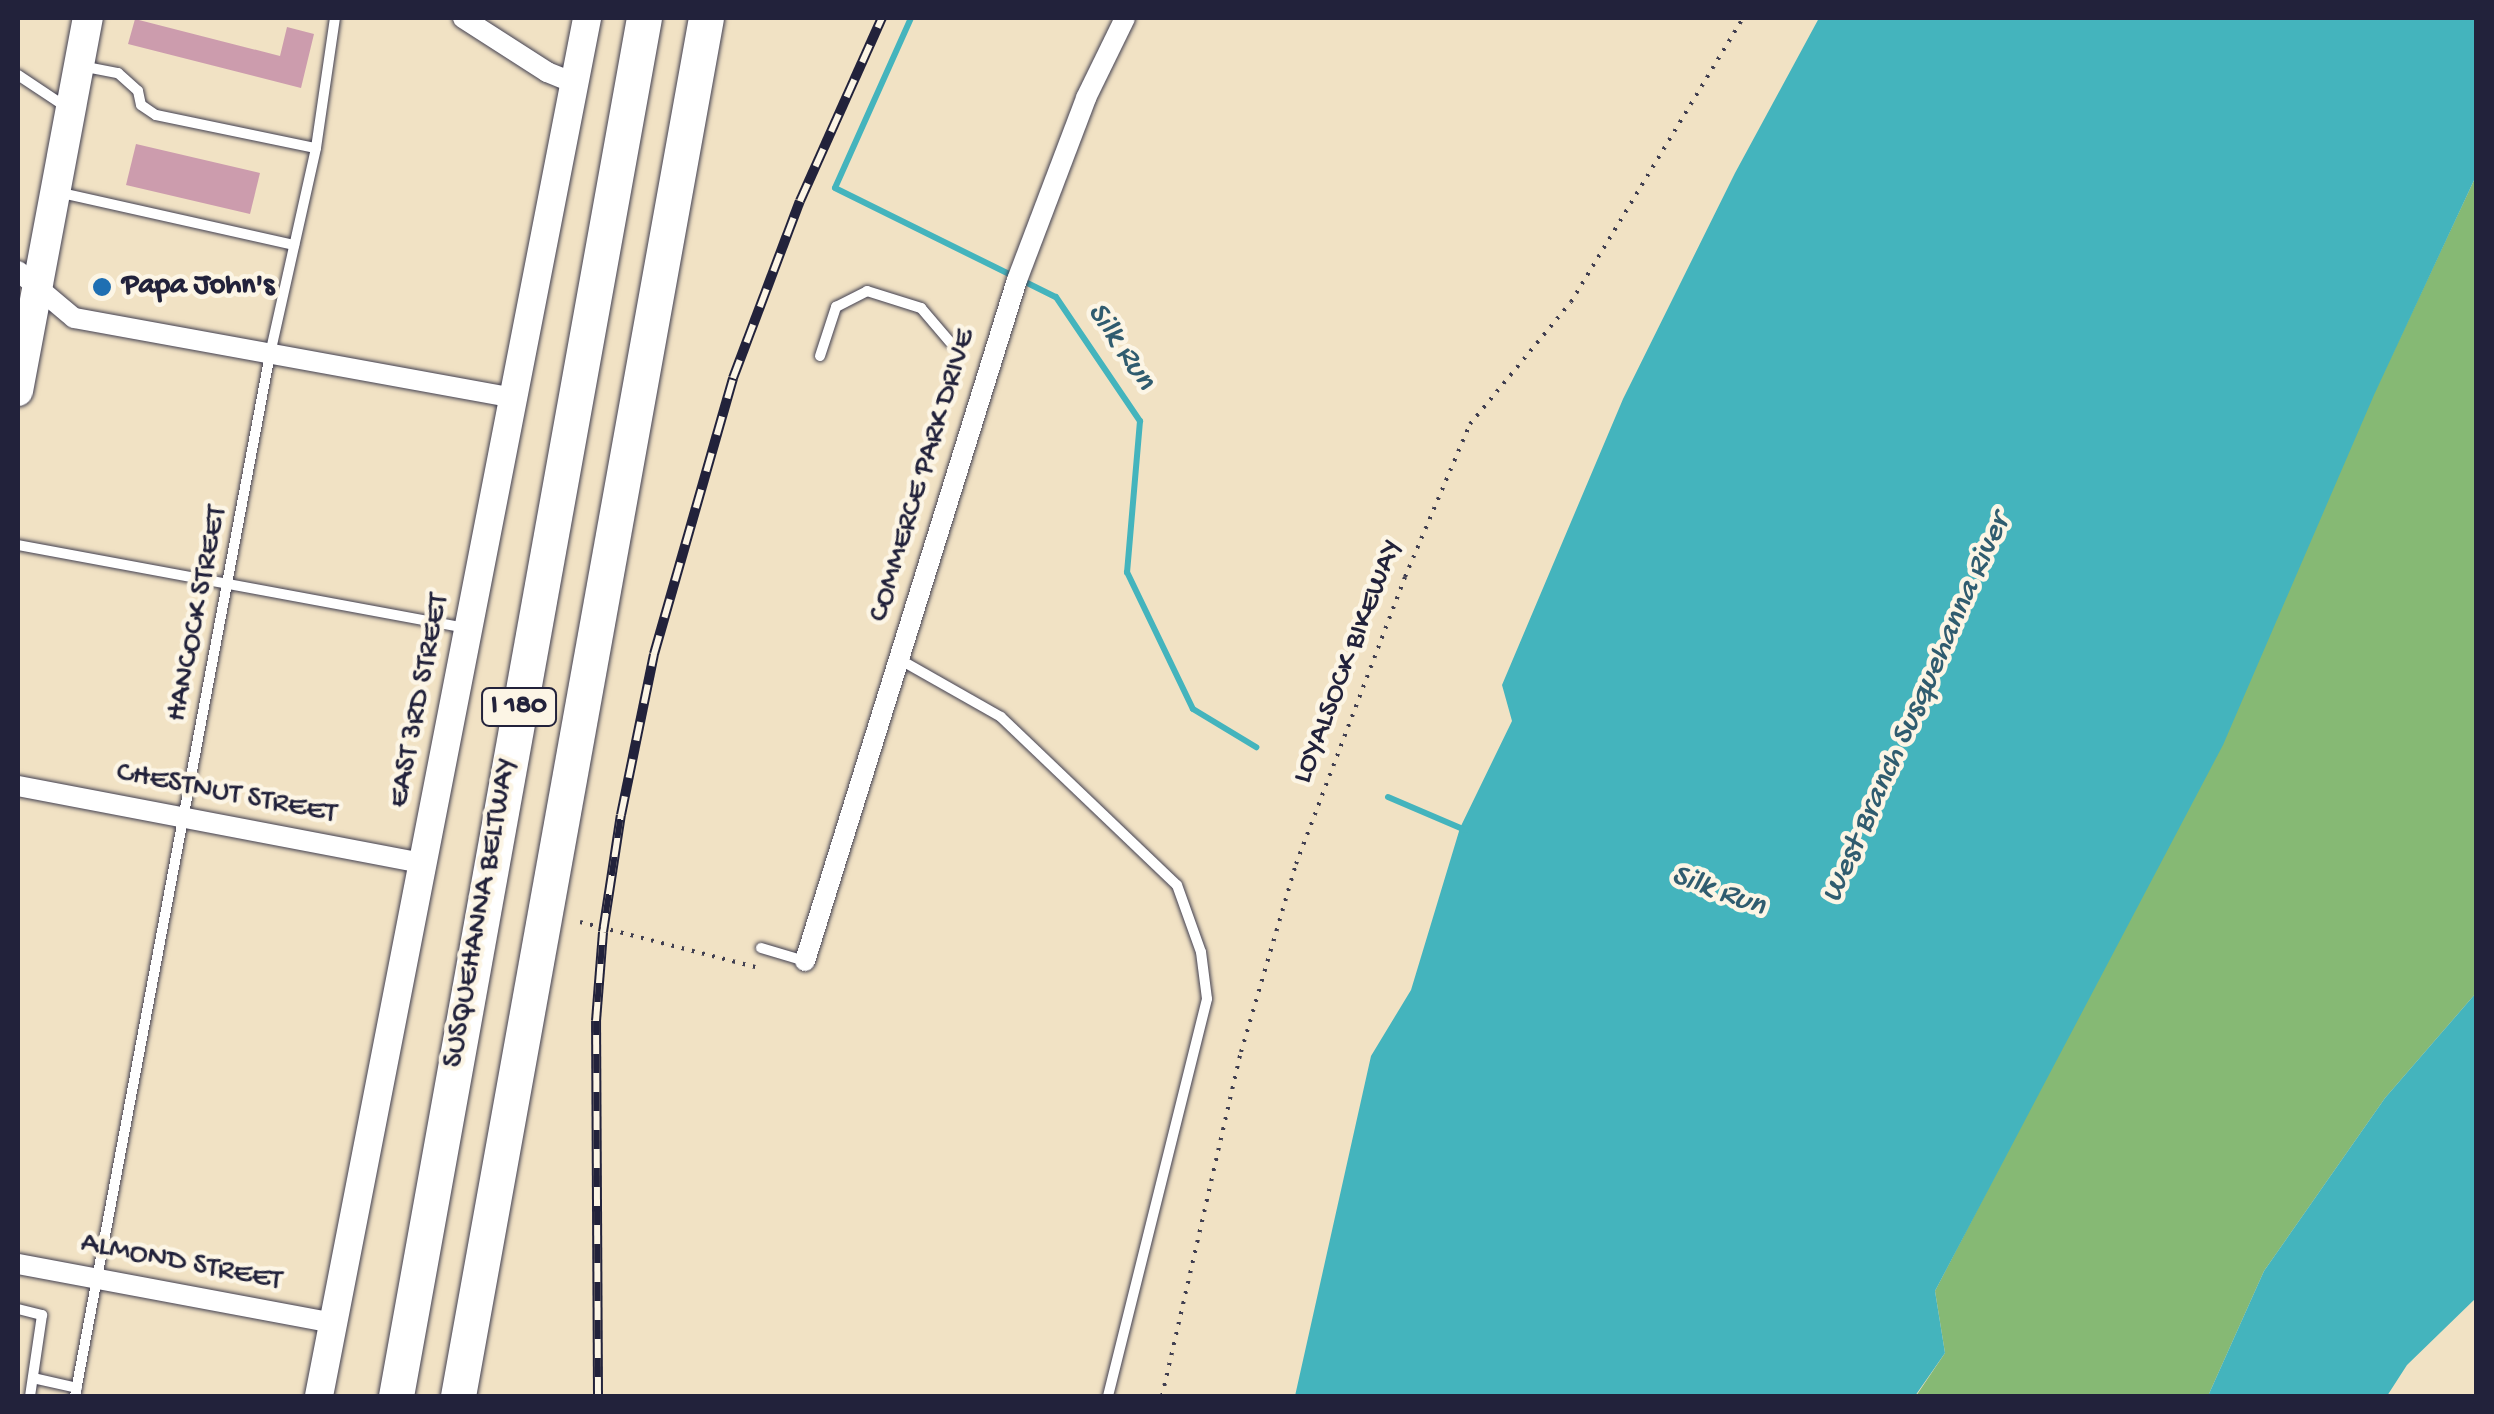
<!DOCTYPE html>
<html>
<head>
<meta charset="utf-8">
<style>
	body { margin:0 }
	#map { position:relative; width:2494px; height:1414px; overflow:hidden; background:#f1e2c4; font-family:"Gochi Hand",sans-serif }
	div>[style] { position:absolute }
	.forest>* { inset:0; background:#86b974 }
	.water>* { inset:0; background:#44b4bd }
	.stream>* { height:6px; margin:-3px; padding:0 3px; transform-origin:3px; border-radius:3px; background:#44b4bd }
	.building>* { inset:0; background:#cc9cad }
	.path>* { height:4px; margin-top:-2px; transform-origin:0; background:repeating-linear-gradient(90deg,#413f50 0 2.5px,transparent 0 10.5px) }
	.roads { filter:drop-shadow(0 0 2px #413f50) drop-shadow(0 0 2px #413f50) }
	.lane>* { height:10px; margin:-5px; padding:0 5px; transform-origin:5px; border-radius:5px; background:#fff }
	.street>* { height:20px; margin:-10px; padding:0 10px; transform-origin:10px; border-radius:10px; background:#fff }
	.secondary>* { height:28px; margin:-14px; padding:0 14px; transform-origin:14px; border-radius:14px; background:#fff }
	.primary>* { height:30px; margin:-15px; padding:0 15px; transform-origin:15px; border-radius:15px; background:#fff }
	.highway>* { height:35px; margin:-17.5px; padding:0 17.5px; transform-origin:17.5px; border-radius:17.5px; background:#fff }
	.rail>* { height:10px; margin-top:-5px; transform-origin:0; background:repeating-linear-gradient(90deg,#fcf5e5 0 19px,#22223b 0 38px); box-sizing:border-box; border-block:2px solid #22223b }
	.dots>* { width:28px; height:28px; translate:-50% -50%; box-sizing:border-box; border:5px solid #fcf5e5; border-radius:50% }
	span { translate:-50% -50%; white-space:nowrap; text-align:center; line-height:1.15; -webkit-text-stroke:9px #fcf5e5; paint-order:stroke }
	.shield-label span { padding:2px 8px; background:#fcf5e5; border:2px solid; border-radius:8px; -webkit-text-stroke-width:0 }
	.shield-label { font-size:28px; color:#22223b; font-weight:700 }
	.poi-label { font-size:30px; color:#22223b; font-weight:700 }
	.left { translate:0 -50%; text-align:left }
	.street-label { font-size:30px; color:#22223b }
	.water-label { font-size:32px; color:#305c6f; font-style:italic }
	.frame { position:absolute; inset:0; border:20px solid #22223b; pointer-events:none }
</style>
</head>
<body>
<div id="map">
	<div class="forest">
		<i style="clip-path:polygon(2476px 176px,2476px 993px,2385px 1098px,2264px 1271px,2208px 1396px,1916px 1396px,1945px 1353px,1935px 1291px,2113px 949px)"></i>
	</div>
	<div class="water">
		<i style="clip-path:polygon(1819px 18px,2476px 18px,2476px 176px,2374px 395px,2223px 745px,1935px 1291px,1945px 1353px,1915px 1396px,1295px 1396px,1371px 1056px,1411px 990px,1460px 828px,1512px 721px,1502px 685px,1623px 399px,1735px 173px)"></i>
		<i style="clip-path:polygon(2476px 993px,2476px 1298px,2407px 1365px,2387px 1396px,2208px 1396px,2264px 1271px,2385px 1098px)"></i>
	</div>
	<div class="stream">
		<i style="left:911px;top:18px;width:186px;rotate:114.1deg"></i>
		<i style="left:835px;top:188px;width:246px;rotate:26.3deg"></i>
		<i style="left:1056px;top:297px;width:150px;rotate:55.9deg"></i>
		<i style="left:1140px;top:421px;width:152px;rotate:94.9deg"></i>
		<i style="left:1127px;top:572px;width:152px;rotate:64.3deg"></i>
		<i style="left:1193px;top:709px;width:74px;rotate:31.1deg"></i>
		<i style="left:1388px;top:797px;width:84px;rotate:23.2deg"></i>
	</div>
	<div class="building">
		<i style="clip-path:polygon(135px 19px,280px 56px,287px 27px,314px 34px,301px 88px,128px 44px)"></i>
		<i style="clip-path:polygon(136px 144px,260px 173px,250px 214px,126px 185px)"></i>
	</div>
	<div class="path">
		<i style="left:580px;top:922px;width:181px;rotate:14.4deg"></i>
		<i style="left:1162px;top:1396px;width:353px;rotate:-77.1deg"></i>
		<i style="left:1241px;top:1052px;width:196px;rotate:-73.7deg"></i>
		<i style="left:1296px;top:864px;width:307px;rotate:-69.2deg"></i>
		<i style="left:1405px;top:577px;width:166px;rotate:-67deg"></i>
		<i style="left:1470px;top:424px;width:158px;rotate:-50.4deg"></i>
		<i style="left:1571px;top:302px;width:332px;rotate:-58.8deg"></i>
	</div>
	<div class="roads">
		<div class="lane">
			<i style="left:81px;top:66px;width:38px;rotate:11deg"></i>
			<i style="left:118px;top:73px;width:27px;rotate:42deg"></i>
			<i style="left:138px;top:91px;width:14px;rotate:78deg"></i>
			<i style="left:141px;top:105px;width:18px;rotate:34deg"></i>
			<i style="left:156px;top:115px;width:163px;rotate:11.7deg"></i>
			<i style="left:18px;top:75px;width:58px;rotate:33.7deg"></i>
			<i style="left:57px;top:192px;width:243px;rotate:12.6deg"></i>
			<i style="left:820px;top:356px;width:52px;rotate:-71.9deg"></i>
			<i style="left:836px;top:307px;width:35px;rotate:-27deg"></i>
			<i style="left:867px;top:291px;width:57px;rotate:17.5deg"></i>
			<i style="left:921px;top:308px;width:45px;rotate:49.5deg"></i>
			<i style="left:18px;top:545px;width:454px;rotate:10.5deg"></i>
			<i style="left:899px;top:659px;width:117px;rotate:29.6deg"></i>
			<i style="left:1001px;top:717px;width:243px;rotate:43.7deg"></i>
			<i style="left:1177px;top:885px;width:71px;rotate:70.3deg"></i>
			<i style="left:1201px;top:952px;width:47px;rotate:82.7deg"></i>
			<i style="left:1207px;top:999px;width:409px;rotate:104deg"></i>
			<i style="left:761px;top:948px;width:46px;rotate:16.5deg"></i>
			<i style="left:18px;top:1309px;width:25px;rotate:14deg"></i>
			<i style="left:42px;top:1315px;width:82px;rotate:98.4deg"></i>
			<i style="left:33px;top:1378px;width:45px;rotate:12.8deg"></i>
			<i style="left:75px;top:1396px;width:1060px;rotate:-79.4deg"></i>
			<i style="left:270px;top:354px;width:211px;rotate:-77.4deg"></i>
			<i style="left:316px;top:148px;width:131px;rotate:-81.7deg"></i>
		</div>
		<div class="street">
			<i style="left:463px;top:18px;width:100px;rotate:32.7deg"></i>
			<i style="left:547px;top:72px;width:29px;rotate:22deg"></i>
			<i style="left:18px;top:271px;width:73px;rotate:40deg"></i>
			<i style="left:74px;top:318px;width:446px;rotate:10.3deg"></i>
			<i style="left:18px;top:786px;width:411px;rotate:10.8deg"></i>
			<i style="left:805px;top:961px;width:713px;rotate:-72.71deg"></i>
			<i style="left:1017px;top:280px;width:195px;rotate:-69.2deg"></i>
			<i style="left:1086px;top:98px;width:89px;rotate:-64deg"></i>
			<i style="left:18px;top:1264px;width:320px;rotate:10.6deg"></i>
		</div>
		<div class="secondary">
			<i style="left:319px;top:1396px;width:1404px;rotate:-78.99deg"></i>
		</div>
		<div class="primary">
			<i style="left:18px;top:391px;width:380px;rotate:-79.4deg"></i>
		</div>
		<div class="highway">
			<i style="left:396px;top:1396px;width:1400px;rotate:-79.8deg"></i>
			<i style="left:458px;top:1396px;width:1400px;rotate:-79.8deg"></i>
		</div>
	</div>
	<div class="rail">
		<i style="left:598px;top:1396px;width:375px;rotate:-90.3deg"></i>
		<i style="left:596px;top:1021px;width:89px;rotate:-85.5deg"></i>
		<i style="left:603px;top:932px;width:118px;rotate:-81.3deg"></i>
		<i style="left:621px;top:815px;width:164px;rotate:-78.4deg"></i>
		<i style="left:654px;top:654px;width:287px;rotate:-74deg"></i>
		<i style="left:733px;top:378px;width:189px;rotate:-69.3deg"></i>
		<i style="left:800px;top:201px;width:201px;rotate:-65.9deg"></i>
	</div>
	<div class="dots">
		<i style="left:102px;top:287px;background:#1f6fb2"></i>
	</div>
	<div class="shield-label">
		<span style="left:519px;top:707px">I 180</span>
	</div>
	<div class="poi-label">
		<span class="left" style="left:122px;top:287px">Papa John's</span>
	</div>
	<div class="street-label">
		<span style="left:924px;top:476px;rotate:-73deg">COMMERCE PARK DRIVE</span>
		<span style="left:199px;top:614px;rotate:-79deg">HANCOCK STREET</span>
		<span style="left:1349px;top:662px;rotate:-69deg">LOYALSOCK BIKEWAY</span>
		<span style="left:421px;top:701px;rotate:-79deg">EAST 3RD STREET</span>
		<span style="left:226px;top:795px;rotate:11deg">CHESTNUT STREET</span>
		<span style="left:482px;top:913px;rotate:-80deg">SUSQUEHANNA BELTWAY</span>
		<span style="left:181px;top:1264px;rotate:11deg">ALMOND STREET</span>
	</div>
	<div class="water-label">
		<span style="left:1120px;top:347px;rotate:56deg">Silk Run</span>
		<span style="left:1917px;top:709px;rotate:-66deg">West Branch Susquehanna River</span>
		<span style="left:1718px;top:892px;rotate:20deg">Silk Run</span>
	</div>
	<div class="frame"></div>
</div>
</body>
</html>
